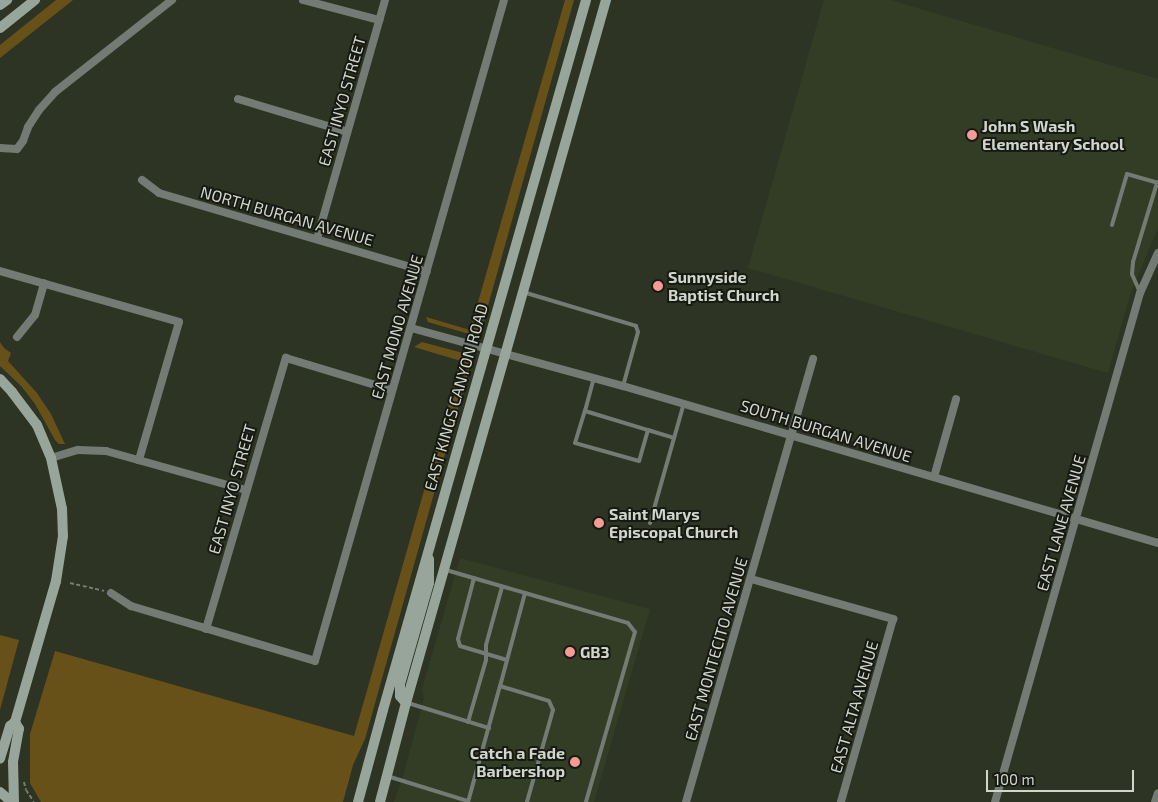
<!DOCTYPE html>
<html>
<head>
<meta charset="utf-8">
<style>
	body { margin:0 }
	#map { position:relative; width:1158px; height:802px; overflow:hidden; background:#2d3423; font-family:"Exo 2",sans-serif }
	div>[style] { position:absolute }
	.built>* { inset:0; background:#333d25 }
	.green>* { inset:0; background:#685119 }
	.path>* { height:2px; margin-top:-1px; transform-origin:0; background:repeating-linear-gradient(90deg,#767c6e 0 4px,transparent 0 6.5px) }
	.lane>* { height:4px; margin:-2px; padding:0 2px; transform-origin:2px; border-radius:2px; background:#737b74 }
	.street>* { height:8px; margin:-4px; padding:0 4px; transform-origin:4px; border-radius:4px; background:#737b74 }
	.secondary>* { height:10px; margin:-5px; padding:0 5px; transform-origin:5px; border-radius:5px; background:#98a59a }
	.dots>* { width:14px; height:14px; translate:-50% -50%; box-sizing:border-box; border:2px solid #171a13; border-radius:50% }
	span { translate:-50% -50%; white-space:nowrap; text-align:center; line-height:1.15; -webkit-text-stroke:4px #171a13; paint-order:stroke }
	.street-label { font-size:16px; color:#d1d6cb }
	.poi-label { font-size:16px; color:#d1d6cb; font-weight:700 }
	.left { translate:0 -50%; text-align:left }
	.right { translate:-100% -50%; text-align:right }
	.scale { position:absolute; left:986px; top:770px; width:148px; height:22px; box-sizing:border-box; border:2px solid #d1d6cb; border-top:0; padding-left:6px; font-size:15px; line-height:18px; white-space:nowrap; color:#d1d6cb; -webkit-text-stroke:4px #171a13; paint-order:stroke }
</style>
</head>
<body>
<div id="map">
	<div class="built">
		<i style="clip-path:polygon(824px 0,890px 0,1158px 79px,1158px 227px,1129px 298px,1108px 373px,748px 268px)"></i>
		<i style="clip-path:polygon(460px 558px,650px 609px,594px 802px,394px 802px,404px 773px,424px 698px,422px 689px)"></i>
	</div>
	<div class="green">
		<i style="clip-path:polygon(56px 0,73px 0,0 58px,0 45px)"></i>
		<i style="clip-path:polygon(565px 0,574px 0,482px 327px,478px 331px,469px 334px,428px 322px,426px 317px,470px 330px)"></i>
		<i style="clip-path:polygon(0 342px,4px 348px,11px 353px,8px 361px,37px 393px,51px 414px,65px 444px,59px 444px,55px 440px,35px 404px,22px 387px,0 366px)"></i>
		<i style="clip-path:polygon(422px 342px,463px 353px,470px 361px,469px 369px,365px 739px,353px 765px,343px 802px,41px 802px,30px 783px,30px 734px,55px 651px,354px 736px,461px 361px,414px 347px)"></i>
		<i style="clip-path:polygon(0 635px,19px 640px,0 710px)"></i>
	</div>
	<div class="path">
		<i style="left:70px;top:583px;width:35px;rotate:13deg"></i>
		<i style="left:24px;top:782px;width:8px;rotate:76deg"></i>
		<i style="left:26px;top:790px;width:14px;rotate:56deg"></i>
	</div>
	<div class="lane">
		<i style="left:1112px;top:225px;width:53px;rotate:-73.6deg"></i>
		<i style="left:1127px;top:174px;width:32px;rotate:16deg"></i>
		<i style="left:1139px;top:290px;width:17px;rotate:-114deg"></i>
		<i style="left:1132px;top:274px;width:12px;rotate:-85deg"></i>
		<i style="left:1133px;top:262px;width:83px;rotate:-73.1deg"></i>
		<i style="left:523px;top:292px;width:118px;rotate:16.7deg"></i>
		<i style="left:636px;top:326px;width:6px;rotate:72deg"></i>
		<i style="left:638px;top:332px;width:56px;rotate:105.5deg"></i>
		<i style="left:585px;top:411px;width:34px;rotate:-75deg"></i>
		<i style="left:648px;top:430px;width:32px;rotate:106deg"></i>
		<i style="left:639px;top:461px;width:66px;rotate:-164.3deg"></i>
		<i style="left:575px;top:443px;width:34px;rotate:-73deg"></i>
		<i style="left:585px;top:411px;width:66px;rotate:16.8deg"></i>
		<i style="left:648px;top:430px;width:27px;rotate:17deg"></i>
		<i style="left:650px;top:523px;width:125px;rotate:-74.2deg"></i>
		<i style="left:446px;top:570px;width:82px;rotate:16.2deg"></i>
		<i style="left:525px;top:593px;width:96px;rotate:105deg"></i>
		<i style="left:500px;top:686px;width:51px;rotate:17deg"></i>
		<i style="left:549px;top:701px;width:10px;rotate:66deg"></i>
		<i style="left:553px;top:710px;width:96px;rotate:105.8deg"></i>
		<i style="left:474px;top:578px;width:63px;rotate:104.7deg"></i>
		<i style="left:458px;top:639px;width:7px;rotate:74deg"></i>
		<i style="left:460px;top:646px;width:49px;rotate:16.6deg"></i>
		<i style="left:525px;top:593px;width:107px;rotate:16.2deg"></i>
		<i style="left:628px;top:623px;width:11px;rotate:52deg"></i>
		<i style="left:635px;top:632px;width:177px;rotate:106.1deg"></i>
		<i style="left:408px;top:703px;width:85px;rotate:17.2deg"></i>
		<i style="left:468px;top:722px;width:65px;rotate:-73.8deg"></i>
		<i style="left:486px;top:660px;width:15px;rotate:-90deg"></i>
		<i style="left:486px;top:645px;width:60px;rotate:-74.6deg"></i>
		<i style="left:387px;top:776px;width:85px;rotate:17.2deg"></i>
		<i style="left:468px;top:802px;width:120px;rotate:-74.6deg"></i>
	</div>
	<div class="street">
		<i style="left:303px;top:0;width:79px;rotate:14.7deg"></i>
		<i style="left:238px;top:99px;width:114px;rotate:16.8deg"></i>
		<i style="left:0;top:148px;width:17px;rotate:3deg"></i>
		<i style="left:17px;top:149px;width:10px;rotate:-53deg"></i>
		<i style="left:23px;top:141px;width:15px;rotate:-70deg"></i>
		<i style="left:28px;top:127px;width:20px;rotate:-57deg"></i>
		<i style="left:39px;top:110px;width:24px;rotate:-48deg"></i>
		<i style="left:55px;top:92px;width:149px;rotate:-38.2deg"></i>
		<i style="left:142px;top:180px;width:21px;rotate:37deg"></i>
		<i style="left:159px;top:193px;width:279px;rotate:16.4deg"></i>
		<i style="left:317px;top:239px;width:248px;rotate:-74.1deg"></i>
		<i style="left:0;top:271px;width:186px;rotate:15.9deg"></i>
		<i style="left:179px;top:322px;width:144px;rotate:106.2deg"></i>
		<i style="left:411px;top:328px;width:220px;rotate:15.3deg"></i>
		<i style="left:623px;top:386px;width:558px;rotate:16.35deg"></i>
		<i style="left:17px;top:337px;width:28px;rotate:-51deg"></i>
		<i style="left:35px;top:315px;width:33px;rotate:-74deg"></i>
		<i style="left:51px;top:458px;width:28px;rotate:-17deg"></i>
		<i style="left:78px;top:450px;width:28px;rotate:2deg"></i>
		<i style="left:106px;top:451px;width:145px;rotate:15.6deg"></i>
		<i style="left:934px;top:477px;width:81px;rotate:-74.2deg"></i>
		<i style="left:751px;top:579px;width:148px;rotate:15.7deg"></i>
		<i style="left:893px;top:619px;width:190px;rotate:105.9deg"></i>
		<i style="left:111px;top:593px;width:24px;rotate:33deg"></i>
		<i style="left:131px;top:606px;width:192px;rotate:16.6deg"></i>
		<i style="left:315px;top:661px;width:687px;rotate:-74.04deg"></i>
		<i style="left:206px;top:629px;width:283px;rotate:-73.6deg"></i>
		<i style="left:286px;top:358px;width:111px;rotate:16.8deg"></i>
		<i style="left:686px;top:802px;width:461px;rotate:-74deg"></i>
		<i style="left:995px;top:802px;width:529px;rotate:-74.1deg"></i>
		<i style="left:1140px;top:293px;width:44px;rotate:-65.8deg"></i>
		<i style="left:1155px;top:802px;width:9px;rotate:-72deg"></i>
	</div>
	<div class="secondary">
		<i style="left:0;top:5px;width:9px;rotate:-36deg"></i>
		<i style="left:0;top:28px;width:45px;rotate:-38.7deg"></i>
		<i style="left:0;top:379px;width:18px;rotate:47deg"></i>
		<i style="left:12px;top:392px;width:41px;rotate:52.9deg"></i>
		<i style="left:37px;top:425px;width:36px;rotate:67deg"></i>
		<i style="left:51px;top:458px;width:52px;rotate:77.8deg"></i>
		<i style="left:62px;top:509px;width:27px;rotate:88deg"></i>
		<i style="left:63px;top:536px;width:46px;rotate:98.8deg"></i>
		<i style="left:56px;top:581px;width:147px;rotate:106.2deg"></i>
		<i style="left:15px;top:722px;width:6px;rotate:141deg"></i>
		<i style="left:10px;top:726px;width:34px;rotate:107deg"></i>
		<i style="left:406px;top:703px;width:9px;rotate:-131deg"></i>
		<i style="left:400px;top:696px;width:12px;rotate:-90deg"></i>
		<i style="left:400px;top:684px;width:105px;rotate:-74deg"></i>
		<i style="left:429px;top:583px;width:24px;rotate:-90deg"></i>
		<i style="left:0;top:792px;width:16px;rotate:40deg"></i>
		<i style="left:14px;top:802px;width:40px;rotate:-91.4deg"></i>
		<i style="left:13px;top:762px;width:34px;rotate:-80deg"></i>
		<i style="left:19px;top:729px;width:8px;rotate:-120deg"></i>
		<i style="left:358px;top:802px;width:95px;rotate:-74.8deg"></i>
		<i style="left:383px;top:710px;width:738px;rotate:-74.04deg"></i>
		<i style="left:380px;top:802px;width:102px;rotate:-75.3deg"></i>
		<i style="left:406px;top:703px;width:731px;rotate:-74.12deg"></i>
	</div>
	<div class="dots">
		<i style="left:972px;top:135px;background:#f59b97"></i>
		<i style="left:658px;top:286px;background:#f59b97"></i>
		<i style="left:599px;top:523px;background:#f59b97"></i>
		<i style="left:570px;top:652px;background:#f59b97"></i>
		<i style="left:575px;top:762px;background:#f59b97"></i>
	</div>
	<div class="street-label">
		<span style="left:342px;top:101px;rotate:-74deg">EAST INYO STREET</span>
		<span style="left:287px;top:216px;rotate:16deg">NORTH BURGAN AVENUE</span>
		<span style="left:397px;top:327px;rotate:-74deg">EAST MONO AVENUE</span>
		<span style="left:456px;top:397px;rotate:-74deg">EAST KINGS CANYON ROAD</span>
		<span style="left:826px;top:431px;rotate:17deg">SOUTH BURGAN AVENUE</span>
		<span style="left:232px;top:489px;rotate:-74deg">EAST INYO STREET</span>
		<span style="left:1061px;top:523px;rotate:-74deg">EAST LANE AVENUE</span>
		<span style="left:716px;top:649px;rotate:-74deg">EAST MONTECITO AVENUE</span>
		<span style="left:854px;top:707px;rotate:-74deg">EAST ALTA AVENUE</span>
	</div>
	<div class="poi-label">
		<span class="left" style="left:982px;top:135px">John S Wash<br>Elementary School</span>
		<span class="left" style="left:668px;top:286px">Sunnyside<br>Baptist Church</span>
		<span class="left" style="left:609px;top:523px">Saint Marys<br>Episcopal Church</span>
		<span class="left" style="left:580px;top:652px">GB3</span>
		<span class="right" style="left:565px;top:762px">Catch a Fade<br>Barbershop</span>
	</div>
	<div class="scale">100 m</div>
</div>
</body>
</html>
